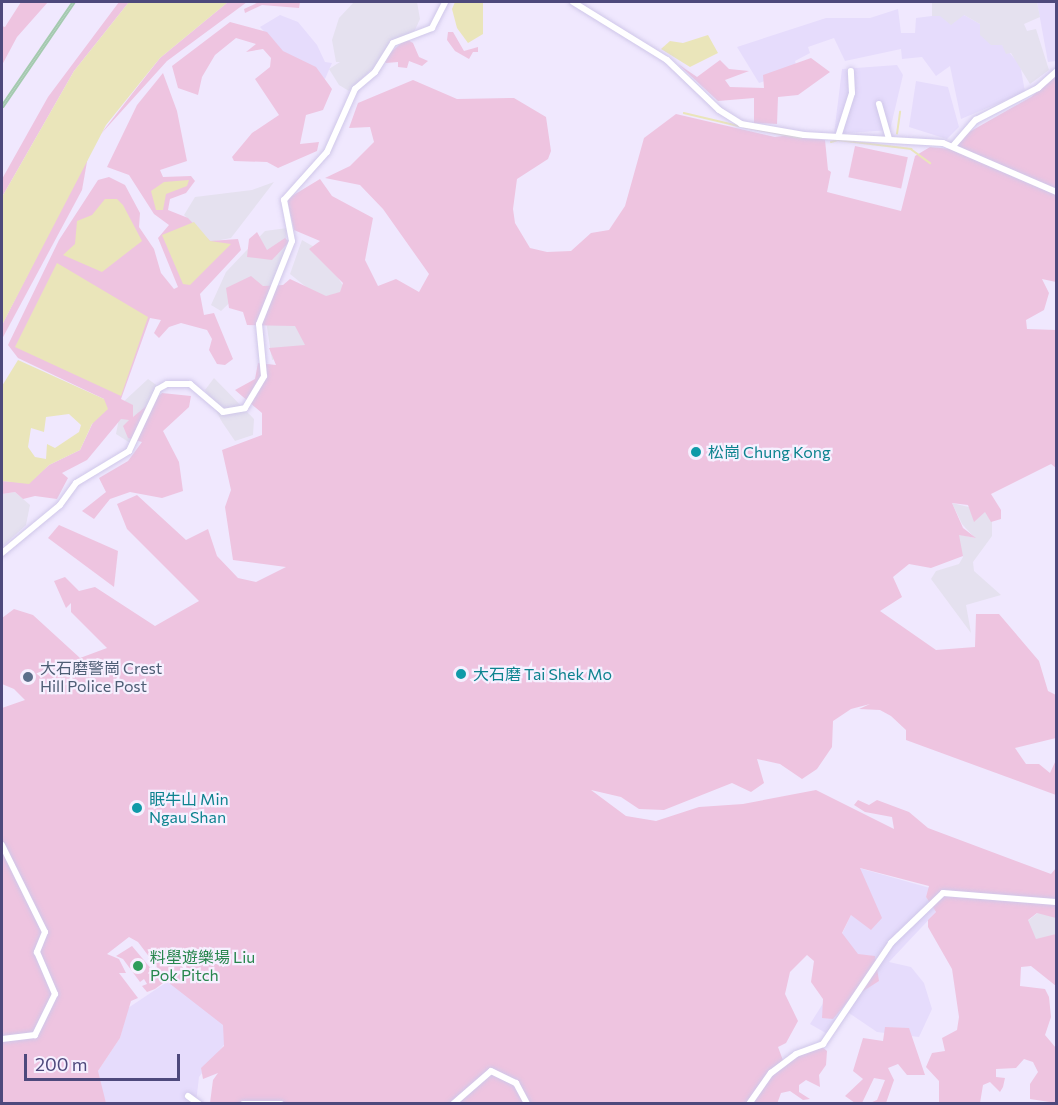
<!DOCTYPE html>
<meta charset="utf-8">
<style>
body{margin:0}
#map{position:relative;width:1058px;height:1105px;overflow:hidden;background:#f0e8fe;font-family:Commissioner,"Noto Sans SC",sans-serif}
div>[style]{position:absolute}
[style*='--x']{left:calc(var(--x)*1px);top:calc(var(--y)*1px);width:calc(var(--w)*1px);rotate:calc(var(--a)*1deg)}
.residential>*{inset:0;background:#e6dcfc}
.industrial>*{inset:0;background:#e5e1ef}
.green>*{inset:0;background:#eec4e0;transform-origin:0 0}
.water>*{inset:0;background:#eae5ba}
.stream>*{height:1.5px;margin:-0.75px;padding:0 0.75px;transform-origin:0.75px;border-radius:0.75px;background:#eae5ba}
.roads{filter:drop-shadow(0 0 2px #cfc7e9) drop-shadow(0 0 2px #cfc7e9)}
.street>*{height:6px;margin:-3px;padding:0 3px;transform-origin:3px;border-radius:3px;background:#fff}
.rail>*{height:4px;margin-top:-2px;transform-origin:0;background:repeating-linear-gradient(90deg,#f6f0ff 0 4.5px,#a4caaf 0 9px);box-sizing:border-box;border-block:2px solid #a4caaf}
.dots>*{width:16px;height:16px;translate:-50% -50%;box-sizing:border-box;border:3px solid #f6f0ff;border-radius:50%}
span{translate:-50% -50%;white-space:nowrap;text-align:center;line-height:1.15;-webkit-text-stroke:4.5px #f6f0ff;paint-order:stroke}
.culture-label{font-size:16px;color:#0d838f}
.left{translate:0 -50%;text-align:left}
.service-label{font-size:16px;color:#4e5e75}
.leisure-label{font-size:16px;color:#27864d}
.frame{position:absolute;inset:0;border:3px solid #4e497c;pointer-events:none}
.scale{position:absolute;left:24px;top:1054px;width:156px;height:27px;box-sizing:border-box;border:3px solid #4e497c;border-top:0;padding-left:8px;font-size:18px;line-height:21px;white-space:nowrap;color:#4e497c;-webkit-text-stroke:4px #f6f0ff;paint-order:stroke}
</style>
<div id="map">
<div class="residential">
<div style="clip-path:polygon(1037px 2px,1056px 2px,1056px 61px,1048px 62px)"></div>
<div style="clip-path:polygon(898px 9px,901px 33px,915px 33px,916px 18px,932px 16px,964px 15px,980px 24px,995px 45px,1002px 45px,1020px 64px,1025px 92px,961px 119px,950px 66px,936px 76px,922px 57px,902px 59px,901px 49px,845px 61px,834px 38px,808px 47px,810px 53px,795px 61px,797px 69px,759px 83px,737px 47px,826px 18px,870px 18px)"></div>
<div style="clip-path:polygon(280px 15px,298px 22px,317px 45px,325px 62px,332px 63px,325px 79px,292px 62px,260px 27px)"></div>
<div style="clip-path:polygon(897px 65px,903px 75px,890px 130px,834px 134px,842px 69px)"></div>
<div style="clip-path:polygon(916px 81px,948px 87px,959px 127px,947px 139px,909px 127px)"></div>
<div style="clip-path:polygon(859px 868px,930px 888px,926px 897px,936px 912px,889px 962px,911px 967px,924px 983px,932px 1009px,919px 1037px,877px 1032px,849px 1013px,831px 1036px,810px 1024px,848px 964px,841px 936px,851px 915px)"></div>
<div style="clip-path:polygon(173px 978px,237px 1028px,199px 1077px,196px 1103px,106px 1103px,96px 1074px,120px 1038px,128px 1008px)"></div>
</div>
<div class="industrial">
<div style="clip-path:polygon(354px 2px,417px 2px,420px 19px,414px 32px,390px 42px,375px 71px,372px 69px,349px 91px,339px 85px,329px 69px,340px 62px,336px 62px,332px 40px,339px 18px)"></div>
<div style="clip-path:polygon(932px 2px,1037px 2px,1040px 17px,1024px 24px,1027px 31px,1036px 29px,1049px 70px,1030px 84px,1011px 53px,1006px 54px,1002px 45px,991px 45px,980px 35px,980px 24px,964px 15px,951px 25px,940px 16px,932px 16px)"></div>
<div style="clip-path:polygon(274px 182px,231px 238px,210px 242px,184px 215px,195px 197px,252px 190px)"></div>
<div style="clip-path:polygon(287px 228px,285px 251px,265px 300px,248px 285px,221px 311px,211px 305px,226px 272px,265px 231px)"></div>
<div style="clip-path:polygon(302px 240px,321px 251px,349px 295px,331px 307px,290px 274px)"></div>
<div style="clip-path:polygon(286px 287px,333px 339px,272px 360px,266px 321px)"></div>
<div style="clip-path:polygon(214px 378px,254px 419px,253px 435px,235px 441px,222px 422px,205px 390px)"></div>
<div style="clip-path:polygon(148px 379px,162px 389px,135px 446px,116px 434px,122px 403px)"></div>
<div style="clip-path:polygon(15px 492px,30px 505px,26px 525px,2px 547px,2px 494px)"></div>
<div style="clip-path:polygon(952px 503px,985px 511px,992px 519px,992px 536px,973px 562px,974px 571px,1001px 595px,966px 605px,971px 633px,931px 579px,936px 571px,959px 564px,963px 557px,957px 534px,975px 538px,962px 524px)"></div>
<div style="clip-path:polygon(1039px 912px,1056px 916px,1056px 934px,1038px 941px,1021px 926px)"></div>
</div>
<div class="green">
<div style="clip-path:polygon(21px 2px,48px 2px,17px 37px,2px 65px,2px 26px,5px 27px)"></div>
<div style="clip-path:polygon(119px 2px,129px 2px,74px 71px,2px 197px,2px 179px,48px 97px)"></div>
<div style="clip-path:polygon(228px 2px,247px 2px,167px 61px,100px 135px,160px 58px)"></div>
<div style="clip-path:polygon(259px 2px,300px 2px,299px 8px,262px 5px,245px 13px,244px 9px)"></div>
<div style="clip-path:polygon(230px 22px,267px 32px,283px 51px,316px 67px,332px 89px,323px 110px,306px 115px,300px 144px,319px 142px,317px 151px,278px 168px,267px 162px,234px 161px,232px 157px,252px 133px,279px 115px,255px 79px,270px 67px,271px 58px,263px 49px,246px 52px,256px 44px,236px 38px,215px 55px,202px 77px,198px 95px,178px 88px,172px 66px)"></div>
<div style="clip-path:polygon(448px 32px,453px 32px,464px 51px,478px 47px,478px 52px,473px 52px,469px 59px,455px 51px,447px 40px)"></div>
<div style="clip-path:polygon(406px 39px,413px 43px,419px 57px,428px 61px,422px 66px,409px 61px,407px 68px,398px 67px,398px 62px,386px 63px,383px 59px)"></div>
<div style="clip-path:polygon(811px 58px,830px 72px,798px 95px,778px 97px,777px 124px,754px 123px,754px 98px,718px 101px,678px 64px,697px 77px,720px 60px,729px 69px,749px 71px,725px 80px,730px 87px,764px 88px,763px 75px)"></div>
<div style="clip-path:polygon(163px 73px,177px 111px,187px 161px,160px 170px,163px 177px,191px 176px,195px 181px,186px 193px,170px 199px,168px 210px,188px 218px,210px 241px,238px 239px,241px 250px,200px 294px,204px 315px,214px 313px,233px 359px,225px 365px,217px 364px,209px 350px,212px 339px,207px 330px,181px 323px,169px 327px,159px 338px,154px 333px,161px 320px,150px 318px,121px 399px,133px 405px,133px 417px,162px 393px,191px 396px,189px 407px,163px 431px,179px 462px,183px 491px,162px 498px,130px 492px,110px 499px,94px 519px,82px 511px,106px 492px,99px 478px,128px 461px,142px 442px,128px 438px,123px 426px,129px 420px,121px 419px,87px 460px,62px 473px,68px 478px,57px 499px,35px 496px,23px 499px,15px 492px,2px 494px,2px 481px,29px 483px,49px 465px,80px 450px,104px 399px,18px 358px,8px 345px,59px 240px,98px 180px,109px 177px,125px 185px,140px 213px,139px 227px,154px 249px,161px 273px,174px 289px,178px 287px,158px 238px,169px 225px,154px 214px,129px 175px,107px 167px,137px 105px)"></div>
<div style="clip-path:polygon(1056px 76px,1056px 191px,957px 146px,964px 135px,1031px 97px)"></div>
<div style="clip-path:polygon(413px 80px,457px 99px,514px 98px,546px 117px,551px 151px,548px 159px,517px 179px,513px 209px,515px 223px,530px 248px,547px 252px,571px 251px,591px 233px,609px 230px,625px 206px,644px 138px,676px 114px,775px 137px,790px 135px,825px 140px,828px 170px,831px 172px,827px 192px,901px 211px,915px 156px,930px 147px,951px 149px,1056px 195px,1056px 282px,1042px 279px,1049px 293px,1044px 310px,1026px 320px,1027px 329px,1056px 330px,1056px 468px,1051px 464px,991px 494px,1001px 510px,1001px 519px,991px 522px,985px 512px,974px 522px,968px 505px,952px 503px,963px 528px,976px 538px,959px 535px,963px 556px,931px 568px,909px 564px,893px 577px,902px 597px,880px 611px,936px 650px,975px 647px,976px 614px,999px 614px,1039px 661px,1048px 691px,1056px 695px,1056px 738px,1015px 748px,1026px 764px,1039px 764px,1050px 773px,1056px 760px,1056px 795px,906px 740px,906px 730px,891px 716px,880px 710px,859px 709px,870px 704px,851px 709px,833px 721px,832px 747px,817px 769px,802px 779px,780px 764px,757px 759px,764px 783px,751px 792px,732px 783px,664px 810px,639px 809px,621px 797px,591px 790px,626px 816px,656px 821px,699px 807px,743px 804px,816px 790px,894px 829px,892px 817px,865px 812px,854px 805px,858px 800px,869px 805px,877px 800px,909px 812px,928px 828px,1051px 874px,1056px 868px,1056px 918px,1037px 913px,1028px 920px,1036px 939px,1056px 934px,1056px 986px,1031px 966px,1021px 967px,1020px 986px,1045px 989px,1049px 997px,1051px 1017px,1045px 1035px,1056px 1048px,1056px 1103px,1030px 1099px,1030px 1084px,1038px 1072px,1033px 1062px,1024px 1059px,1016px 1068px,996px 1069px,996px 1077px,1005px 1078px,1003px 1087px,1000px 1092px,990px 1082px,983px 1085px,980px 1103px,939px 1103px,939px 1081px,926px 1067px,932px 1053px,945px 1051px,942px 1038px,957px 1030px,959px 1017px,952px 969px,928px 927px,928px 920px,936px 912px,926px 897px,929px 886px,860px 868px,882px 918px,871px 930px,851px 915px,842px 933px,858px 954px,875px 956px,879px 981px,849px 1000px,833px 1019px,822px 1018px,823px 999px,811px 982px,814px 961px,807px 955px,790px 972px,785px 994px,798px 1021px,786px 1043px,778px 1047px,784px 1063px,820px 1045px,827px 1051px,826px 1065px,819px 1075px,820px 1087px,806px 1080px,799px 1085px,799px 1092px,810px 1099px,803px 1100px,790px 1091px,781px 1093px,777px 1104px,756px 1103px,752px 1099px,747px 1104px,210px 1103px,213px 1080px,218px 1073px,203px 1079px,201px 1068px,224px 1046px,223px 1025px,169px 983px,138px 942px,129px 937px,107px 954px,119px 959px,126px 973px,119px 973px,138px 998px,131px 1001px,120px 1038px,98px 1071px,106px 1103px,2px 1103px,2px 708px,25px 700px,14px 689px,2px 684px,2px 618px,14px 609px,33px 615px,80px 658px,107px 648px,71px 612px,71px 603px,66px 608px,54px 581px,65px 577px,79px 591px,95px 587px,155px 626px,199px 601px,127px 529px,117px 504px,137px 495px,186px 540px,208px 529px,217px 556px,238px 578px,256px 582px,286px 567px,233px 560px,225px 507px,231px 490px,222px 450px,262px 435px,262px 413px,235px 390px,255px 379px,258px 363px,276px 365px,269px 348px,305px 345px,295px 326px,247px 325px,243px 312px,229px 308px,226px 288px,251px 276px,263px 286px,283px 285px,290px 279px,326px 296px,340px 292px,343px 283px,309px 249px,320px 241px,294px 230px,287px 199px,320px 179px,332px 196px,373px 218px,365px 260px,378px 286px,396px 279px,419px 292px,429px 274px,383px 209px,360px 185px,325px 178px,350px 166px,374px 142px,370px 127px,349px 128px,358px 103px)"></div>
<div style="left:855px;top:146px;width:54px;height:32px;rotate:12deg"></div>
<div style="clip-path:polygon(88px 156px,82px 190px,2px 339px,2px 325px)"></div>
<div style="clip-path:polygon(257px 232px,267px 250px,285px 238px,289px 242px,272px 260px,247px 257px,249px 239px)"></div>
<div style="clip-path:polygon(59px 525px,118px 551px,114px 587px,48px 538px)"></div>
<div style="clip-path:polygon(132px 946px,163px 983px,155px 989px,147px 992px,142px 986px,147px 984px,144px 979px,140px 982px,123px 959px,116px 956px)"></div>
<div style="clip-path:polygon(885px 1027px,909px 1028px,925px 1075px,907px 1075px,898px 1064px,888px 1068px,894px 1080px,886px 1103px,870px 1103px,877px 1100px,885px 1080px,874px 1078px,862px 1103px,855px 1103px,845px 1096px,863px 1079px,853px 1071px,863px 1038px,883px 1041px)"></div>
</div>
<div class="water">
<div style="clip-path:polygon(129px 2px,228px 2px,160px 58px,106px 125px,2px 325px,2px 197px,74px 71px)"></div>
<div style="clip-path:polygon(455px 2px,483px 2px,483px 34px,468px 43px,457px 28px,452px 9px)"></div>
<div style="clip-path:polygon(708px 35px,718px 53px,690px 67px,661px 49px,670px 41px,683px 43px)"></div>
<div style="clip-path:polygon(189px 180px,187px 186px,166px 194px,163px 210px,156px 210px,151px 191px,164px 182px)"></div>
<div style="clip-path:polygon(105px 199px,117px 199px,123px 205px,142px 241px,102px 272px,63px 255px,75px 244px,77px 221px,92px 215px)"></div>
<div style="clip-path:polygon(194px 222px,210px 241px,231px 244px,190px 285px,183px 284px,162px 235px)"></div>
<div style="clip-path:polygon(57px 263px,148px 317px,121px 396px,15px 347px)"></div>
<div style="clip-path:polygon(evenodd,18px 360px,104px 399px,108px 409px,92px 424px,80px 450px,49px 465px,29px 484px,2px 481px,2px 386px,18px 360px,69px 414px,81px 425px,79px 432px,55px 448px,47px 444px,46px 459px,35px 457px,28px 447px,31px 428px,44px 432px,46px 417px,69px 414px)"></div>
</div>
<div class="stream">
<div style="--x:684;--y:113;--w:57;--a:13.3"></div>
<div style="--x:744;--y:127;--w:58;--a:10.9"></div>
<div style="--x:897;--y:134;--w:22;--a:-82"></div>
<div style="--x:831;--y:142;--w:7;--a:-16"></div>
<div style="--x:838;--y:140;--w:74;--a:7"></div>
<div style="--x:911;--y:149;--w:24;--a:36"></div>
</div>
<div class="roads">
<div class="street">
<div style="--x:573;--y:2;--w:110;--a:31.7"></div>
<div style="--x:667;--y:60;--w:72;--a:43.9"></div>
<div style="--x:719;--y:110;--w:26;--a:32"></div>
<div style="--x:741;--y:124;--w:64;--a:9.9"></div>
<div style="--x:804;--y:135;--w:139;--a:3.3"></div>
<div style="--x:943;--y:143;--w:123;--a:23.4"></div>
<div style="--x:879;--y:104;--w:35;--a:74"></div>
<div style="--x:838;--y:137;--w:46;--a:-72.3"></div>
<div style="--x:852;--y:93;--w:22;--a:-93"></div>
<div style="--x:953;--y:146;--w:35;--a:-49"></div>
<div style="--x:976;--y:120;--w:70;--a:-27.3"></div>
<div style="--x:1038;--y:88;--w:24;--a:-42"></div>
<div style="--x:2;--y:553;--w:75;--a:-39.6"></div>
<div style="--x:60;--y:505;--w:27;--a:-54"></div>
<div style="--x:76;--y:483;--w:62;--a:-31.1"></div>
<div style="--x:129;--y:451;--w:68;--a:-64.9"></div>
<div style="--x:158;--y:389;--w:10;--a:-29"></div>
<div style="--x:167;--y:384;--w:23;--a:0"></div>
<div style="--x:190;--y:384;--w:43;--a:40.3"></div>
<div style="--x:223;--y:412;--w:22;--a:-10"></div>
<div style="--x:245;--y:408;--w:37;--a:-59"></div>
<div style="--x:264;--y:376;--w:52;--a:-95.5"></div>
<div style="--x:259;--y:324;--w:89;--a:-68.3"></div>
<div style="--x:292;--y:241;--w:42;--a:-101"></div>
<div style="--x:284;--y:200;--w:64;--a:-48.1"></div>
<div style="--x:327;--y:152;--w:69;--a:-66"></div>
<div style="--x:355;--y:89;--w:26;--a:-40"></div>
<div style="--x:375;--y:72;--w:34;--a:-58"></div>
<div style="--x:393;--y:43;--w:42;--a:-21"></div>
<div style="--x:432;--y:28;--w:29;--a:-63"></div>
<div style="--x:2;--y:845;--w:97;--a:63.7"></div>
<div style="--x:45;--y:932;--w:22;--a:112"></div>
<div style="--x:37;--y:952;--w:46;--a:66.8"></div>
<div style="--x:55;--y:994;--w:46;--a:116"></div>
<div style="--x:35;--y:1035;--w:33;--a:173"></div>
<div style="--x:188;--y:1096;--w:14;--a:36"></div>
<div style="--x:243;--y:1104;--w:38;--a:0"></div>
<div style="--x:453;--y:1104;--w:50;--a:-41"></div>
<div style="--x:491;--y:1071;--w:28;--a:26"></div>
<div style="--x:516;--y:1083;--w:24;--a:62"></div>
<div style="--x:749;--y:1104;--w:38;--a:-55"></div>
<div style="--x:771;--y:1073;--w:31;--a:-37"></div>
<div style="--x:796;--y:1054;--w:29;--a:-20"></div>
<div style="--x:823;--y:1044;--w:122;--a:-56"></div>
<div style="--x:891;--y:943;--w:72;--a:-43.9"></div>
<div style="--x:943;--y:893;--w:113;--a:4.6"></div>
</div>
</div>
<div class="rail">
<div style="--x:2;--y:107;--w:127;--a:-55.6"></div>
</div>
<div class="dots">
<div style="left:696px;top:452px;background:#0f9aa8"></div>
<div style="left:461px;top:674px;background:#0f9aa8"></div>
<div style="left:28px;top:677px;background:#5c6f8a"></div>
<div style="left:137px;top:808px;background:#0f9aa8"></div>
<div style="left:138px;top:966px;background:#2e9e5b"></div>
</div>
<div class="culture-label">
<span class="left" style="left:708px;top:452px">松崗 Chung Kong</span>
<span class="left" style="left:473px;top:674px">大石磨 Tai Shek Mo</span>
<span class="left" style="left:149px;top:808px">眠牛山 Min<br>Ngau Shan</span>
</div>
<div class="service-label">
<span class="left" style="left:40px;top:677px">大石磨警崗 Crest<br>Hill Police Post</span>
</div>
<div class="leisure-label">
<span class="left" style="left:150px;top:966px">料壆遊樂場 Liu<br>Pok Pitch</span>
</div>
<div class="frame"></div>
<div class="scale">200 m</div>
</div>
